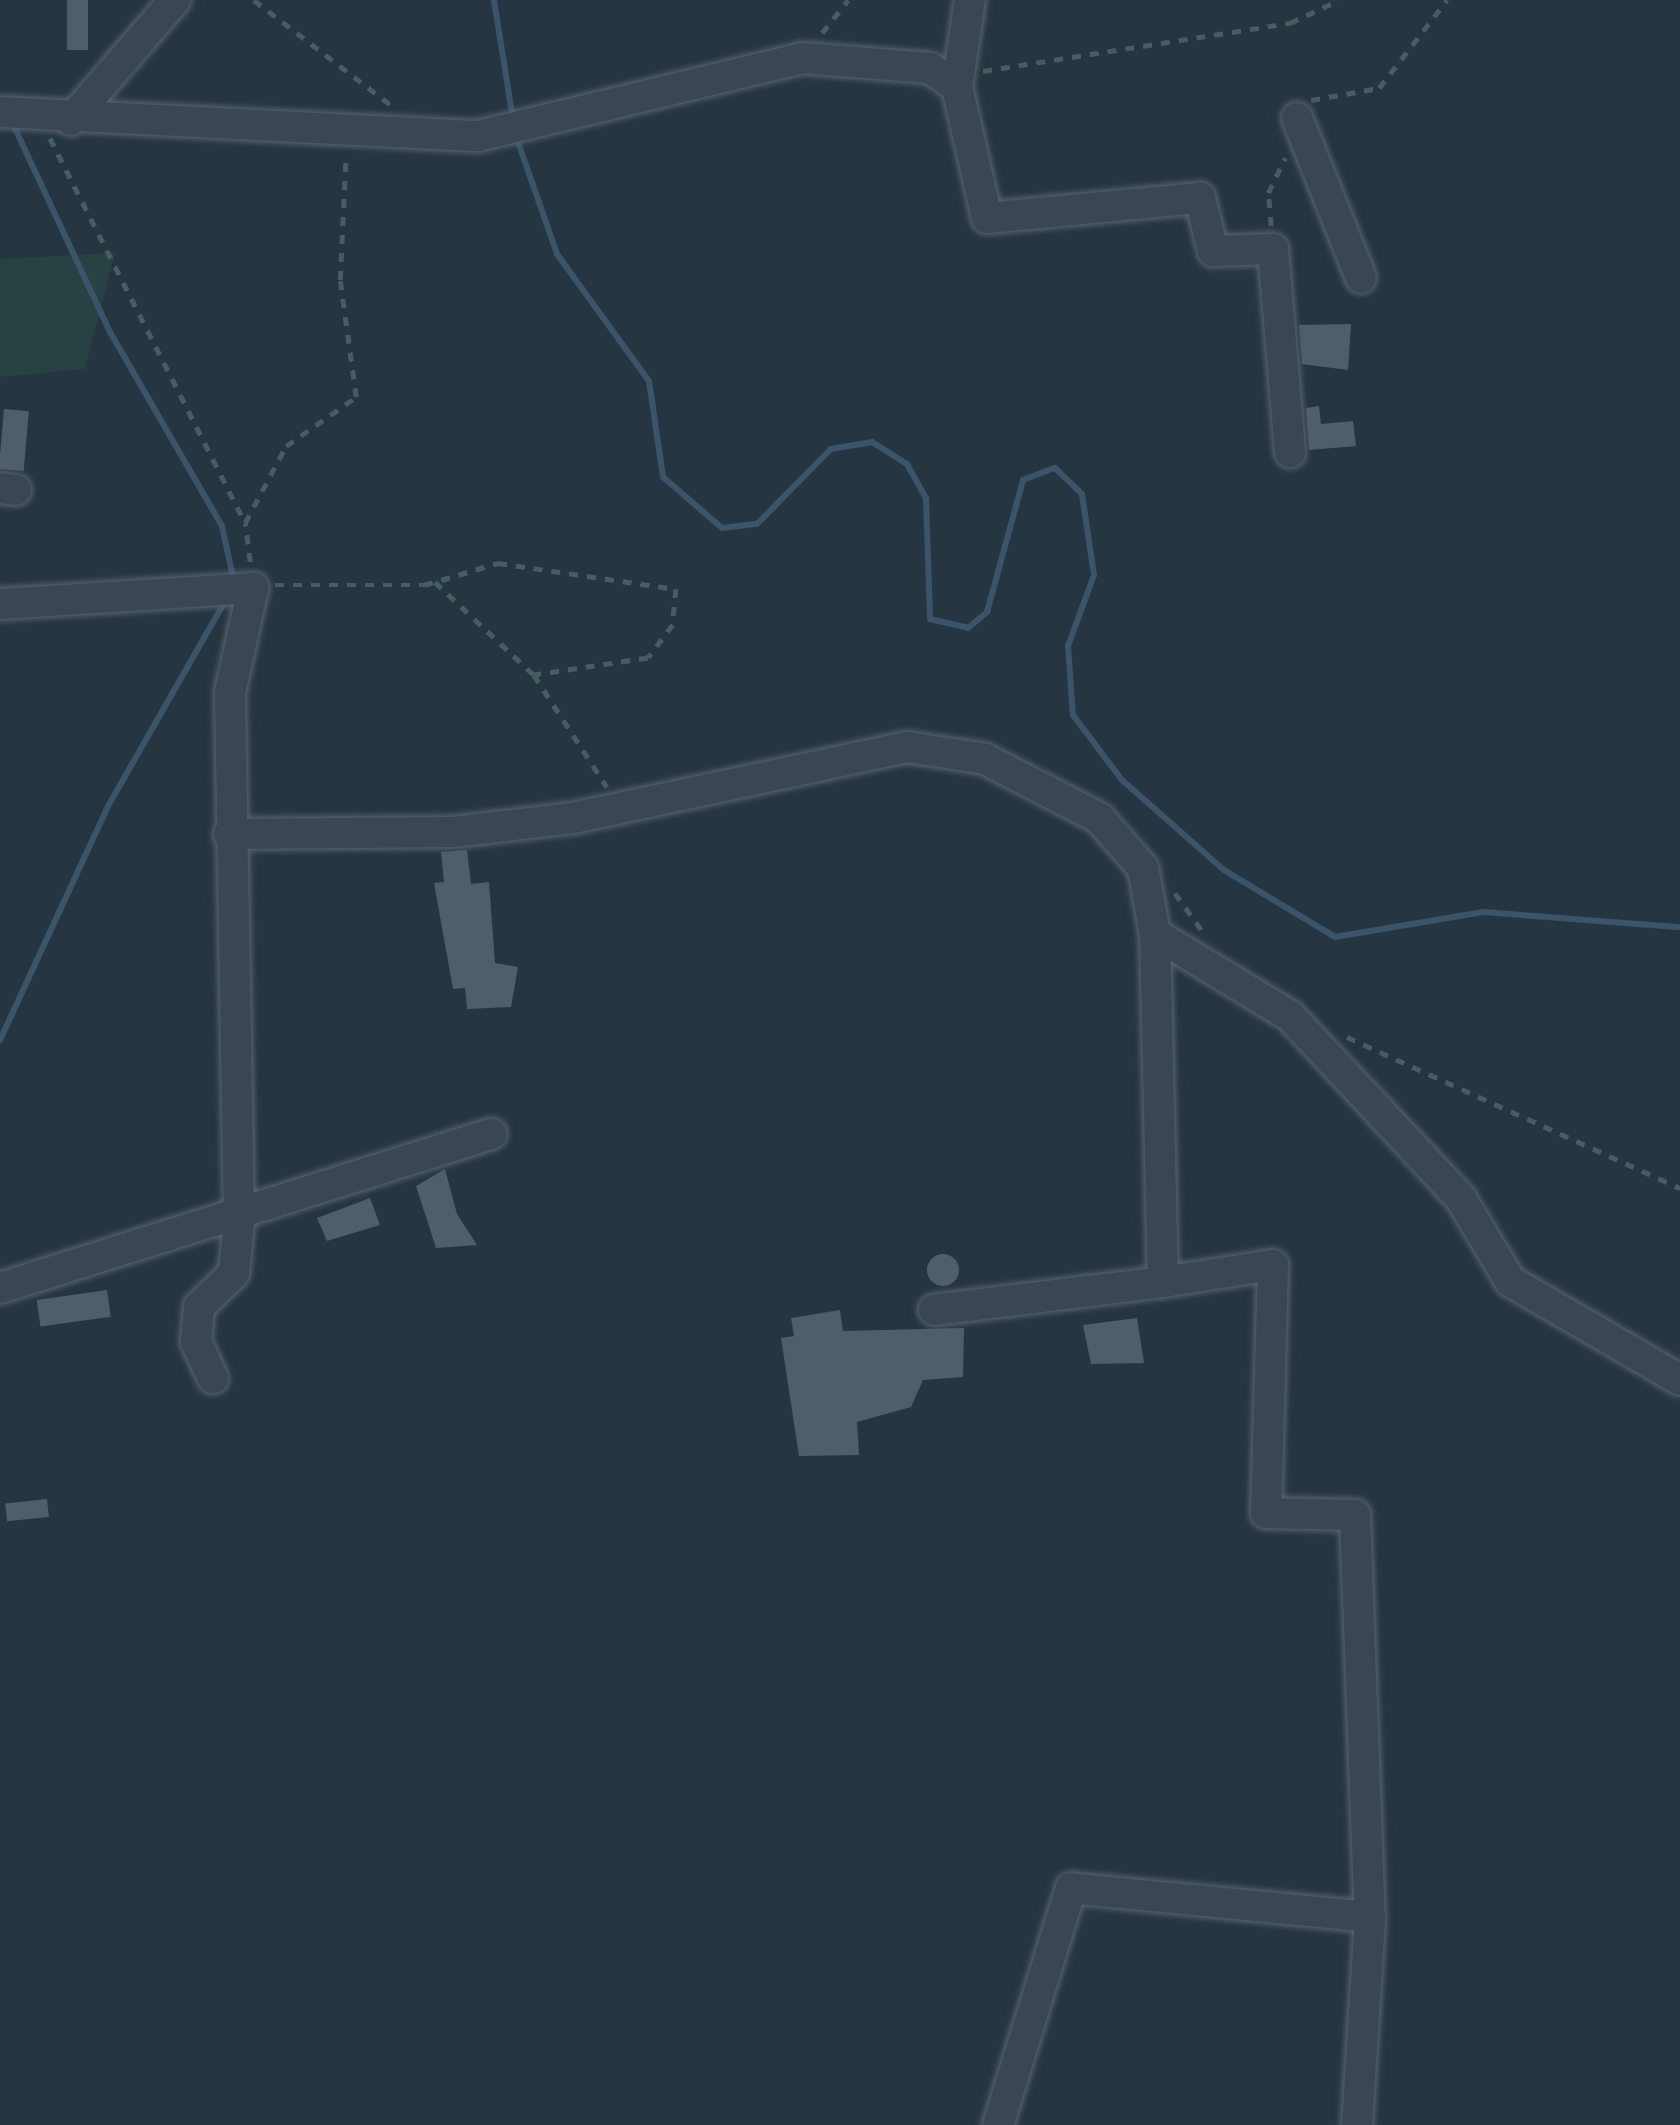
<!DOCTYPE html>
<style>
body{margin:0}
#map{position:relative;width:1680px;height:2125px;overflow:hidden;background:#263542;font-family:"Work Sans",sans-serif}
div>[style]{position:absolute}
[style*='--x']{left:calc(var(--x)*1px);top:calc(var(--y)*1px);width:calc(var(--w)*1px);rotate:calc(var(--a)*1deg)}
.green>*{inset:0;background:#284243}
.stream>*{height:6px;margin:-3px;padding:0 3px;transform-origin:3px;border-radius:3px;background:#3b546a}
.building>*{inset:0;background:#4f5e6d;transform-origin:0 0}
.round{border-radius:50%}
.path>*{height:4.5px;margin-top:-2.25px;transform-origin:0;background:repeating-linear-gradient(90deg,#465e5f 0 9px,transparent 0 18px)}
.roads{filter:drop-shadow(0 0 3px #58646f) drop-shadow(0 0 3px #58646f)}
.minor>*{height:30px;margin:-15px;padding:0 15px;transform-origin:15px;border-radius:15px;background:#3a4651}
span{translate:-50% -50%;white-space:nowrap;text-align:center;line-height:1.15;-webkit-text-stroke:9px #1f2b37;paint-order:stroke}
</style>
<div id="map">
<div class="green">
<div style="clip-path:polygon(115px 253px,85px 369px,0 377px,0 259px)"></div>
</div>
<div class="stream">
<div style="--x:494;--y:0;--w:121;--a:81"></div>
<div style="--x:12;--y:122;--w:232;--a:65"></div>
<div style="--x:110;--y:332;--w:224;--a:60"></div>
<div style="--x:222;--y:526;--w:52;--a:77.8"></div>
<div style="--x:517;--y:139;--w:122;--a:70.8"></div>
<div style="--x:557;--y:254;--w:157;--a:54.1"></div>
<div style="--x:649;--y:381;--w:97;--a:81.7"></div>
<div style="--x:663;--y:477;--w:78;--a:40.8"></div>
<div style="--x:722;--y:528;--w:35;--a:-7"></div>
<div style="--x:757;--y:524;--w:105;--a:-45.4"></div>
<div style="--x:831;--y:449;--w:42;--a:-9.7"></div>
<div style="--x:872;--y:442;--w:41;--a:32.2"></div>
<div style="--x:907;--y:464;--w:39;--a:61"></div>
<div style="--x:926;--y:498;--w:121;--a:88.1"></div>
<div style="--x:930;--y:619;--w:39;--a:13"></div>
<div style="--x:968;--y:628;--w:25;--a:-40"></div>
<div style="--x:987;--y:612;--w:137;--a:-74.7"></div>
<div style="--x:1023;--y:480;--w:34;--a:-21"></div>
<div style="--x:1055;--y:468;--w:37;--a:44"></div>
<div style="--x:1082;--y:494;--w:82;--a:81.6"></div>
<div style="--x:1094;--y:575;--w:76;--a:110.1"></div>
<div style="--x:1068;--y:646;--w:69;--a:85.9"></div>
<div style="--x:1073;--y:715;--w:81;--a:53"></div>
<div style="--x:1122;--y:780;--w:136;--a:41.4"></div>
<div style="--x:1224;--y:870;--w:130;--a:31.1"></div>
<div style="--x:1335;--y:937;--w:150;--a:-9.6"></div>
<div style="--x:1483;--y:912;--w:198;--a:4.4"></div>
<div style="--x:0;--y:1040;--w:255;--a:-65.2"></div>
<div style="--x:107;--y:808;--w:238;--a:-60.3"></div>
</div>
<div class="building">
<div style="left:67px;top:0;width:21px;height:50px"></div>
<div style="clip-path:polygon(1351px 324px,1348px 370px,1302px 364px,1299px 325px)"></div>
<div style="clip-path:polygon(1319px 406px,1321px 424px,1353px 421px,1356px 446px,1309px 450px,1306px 408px)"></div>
<div style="left:4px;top:409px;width:25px;height:60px;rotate:5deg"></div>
<div style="clip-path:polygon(467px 850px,471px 884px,489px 882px,495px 963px,518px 967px,511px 1007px,467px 1009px,465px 988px,453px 989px,434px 883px,444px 882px,441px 852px)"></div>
<div style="clip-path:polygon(445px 1169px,457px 1214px,477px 1245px,436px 1248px,416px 1186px)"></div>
<div style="clip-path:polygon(370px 1198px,380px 1225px,327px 1241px,317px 1218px)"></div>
<div class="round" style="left:927px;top:1254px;width:32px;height:32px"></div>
<div style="left:107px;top:1290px;width:27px;height:71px;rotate:82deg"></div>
<div style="clip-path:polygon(840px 1310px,843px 1331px,964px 1328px,963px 1377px,923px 1380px,911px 1407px,857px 1422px,859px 1455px,799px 1456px,781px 1338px,794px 1336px,791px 1318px)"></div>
<div style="clip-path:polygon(1137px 1318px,1144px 1363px,1091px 1364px,1083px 1325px)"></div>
<div style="left:47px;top:1499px;width:18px;height:42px;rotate:84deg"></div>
</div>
<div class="path">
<div style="--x:254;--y:0;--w:174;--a:37.5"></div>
<div style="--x:822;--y:33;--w:42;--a:-51.8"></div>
<div style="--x:983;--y:71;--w:311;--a:-8.9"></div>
<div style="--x:1290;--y:23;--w:54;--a:-25.1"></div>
<div style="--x:1311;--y:100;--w:69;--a:-10"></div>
<div style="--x:1379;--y:88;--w:111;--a:-52.3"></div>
<div style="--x:50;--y:138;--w:432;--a:63.1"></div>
<div style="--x:1271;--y:226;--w:33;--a:-95"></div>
<div style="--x:1268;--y:193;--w:39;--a:-64"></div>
<div style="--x:250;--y:562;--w:39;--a:-97"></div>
<div style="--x:245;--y:523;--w:87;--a:-62"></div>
<div style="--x:286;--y:446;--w:85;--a:-35"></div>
<div style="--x:356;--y:397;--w:118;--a:-97.8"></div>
<div style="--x:340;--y:280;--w:125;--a:-87.3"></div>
<div style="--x:435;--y:582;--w:136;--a:43.2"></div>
<div style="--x:275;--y:585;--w:149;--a:0"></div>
<div style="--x:424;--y:585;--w:77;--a:-16.6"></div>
<div style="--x:498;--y:563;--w:180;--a:8.3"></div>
<div style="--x:676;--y:589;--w:36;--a:95"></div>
<div style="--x:673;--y:625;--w:41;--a:127.1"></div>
<div style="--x:648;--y:658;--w:115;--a:171.5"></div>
<div style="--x:534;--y:675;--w:134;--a:56.9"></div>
<div style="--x:1175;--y:893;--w:48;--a:54.3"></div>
<div style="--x:1347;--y:1037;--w:366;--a:24.4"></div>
</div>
<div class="roads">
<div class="minor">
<div style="--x:957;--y:87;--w:88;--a:-81.5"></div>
<div style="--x:0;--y:112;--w:479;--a:2.9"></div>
<div style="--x:478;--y:136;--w:333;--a:-13.5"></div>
<div style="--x:802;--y:58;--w:128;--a:4.5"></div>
<div style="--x:930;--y:68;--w:33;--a:35"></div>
<div style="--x:957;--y:87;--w:134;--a:77.1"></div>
<div style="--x:987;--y:218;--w:214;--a:-5.4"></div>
<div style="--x:1200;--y:198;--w:55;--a:76.2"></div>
<div style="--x:1213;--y:251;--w:60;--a:-1.9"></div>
<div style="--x:1273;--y:249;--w:204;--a:85.2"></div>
<div style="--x:1297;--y:118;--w:172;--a:68.2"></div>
<div style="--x:71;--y:120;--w:159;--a:-49.1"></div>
<div style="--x:0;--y:488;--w:16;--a:7"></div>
<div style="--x:0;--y:604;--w:254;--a:-3.6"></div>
<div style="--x:253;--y:588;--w:107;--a:102.4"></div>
<div style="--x:230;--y:693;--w:528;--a:89.02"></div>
<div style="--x:239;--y:1221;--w:52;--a:95.5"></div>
<div style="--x:234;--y:1273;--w:49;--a:135.8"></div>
<div style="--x:199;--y:1307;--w:35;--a:95"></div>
<div style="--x:196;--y:1342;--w:40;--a:65"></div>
<div style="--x:229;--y:834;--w:224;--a:-0.5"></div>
<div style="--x:453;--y:832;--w:121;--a:-6.7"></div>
<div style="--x:573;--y:818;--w:341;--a:-12"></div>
<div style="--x:907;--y:747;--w:79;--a:8.7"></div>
<div style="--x:985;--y:759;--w:128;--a:27.4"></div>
<div style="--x:1099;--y:818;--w:67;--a:48.7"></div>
<div style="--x:1143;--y:868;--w:67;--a:79.7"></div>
<div style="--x:1155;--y:934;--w:348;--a:88.7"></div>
<div style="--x:1163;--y:1282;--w:111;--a:-8.8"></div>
<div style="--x:1273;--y:1265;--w:248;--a:91.6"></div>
<div style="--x:1266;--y:1513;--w:89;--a:1.3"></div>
<div style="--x:1355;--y:1515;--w:402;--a:87.9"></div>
<div style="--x:1370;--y:1917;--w:300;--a:-174.5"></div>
<div style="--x:1071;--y:1888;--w:248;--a:107.1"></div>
<div style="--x:1155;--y:934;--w:158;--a:31.3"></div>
<div style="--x:1290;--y:1016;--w:250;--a:46.9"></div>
<div style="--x:1461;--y:1199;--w:96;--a:59.1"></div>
<div style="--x:1510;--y:1281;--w:197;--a:30.2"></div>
<div style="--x:0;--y:1288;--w:515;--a:-17.41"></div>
<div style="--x:934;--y:1310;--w:231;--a:-7"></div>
<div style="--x:1357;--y:2125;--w:208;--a:-86.4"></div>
</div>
</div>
</div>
